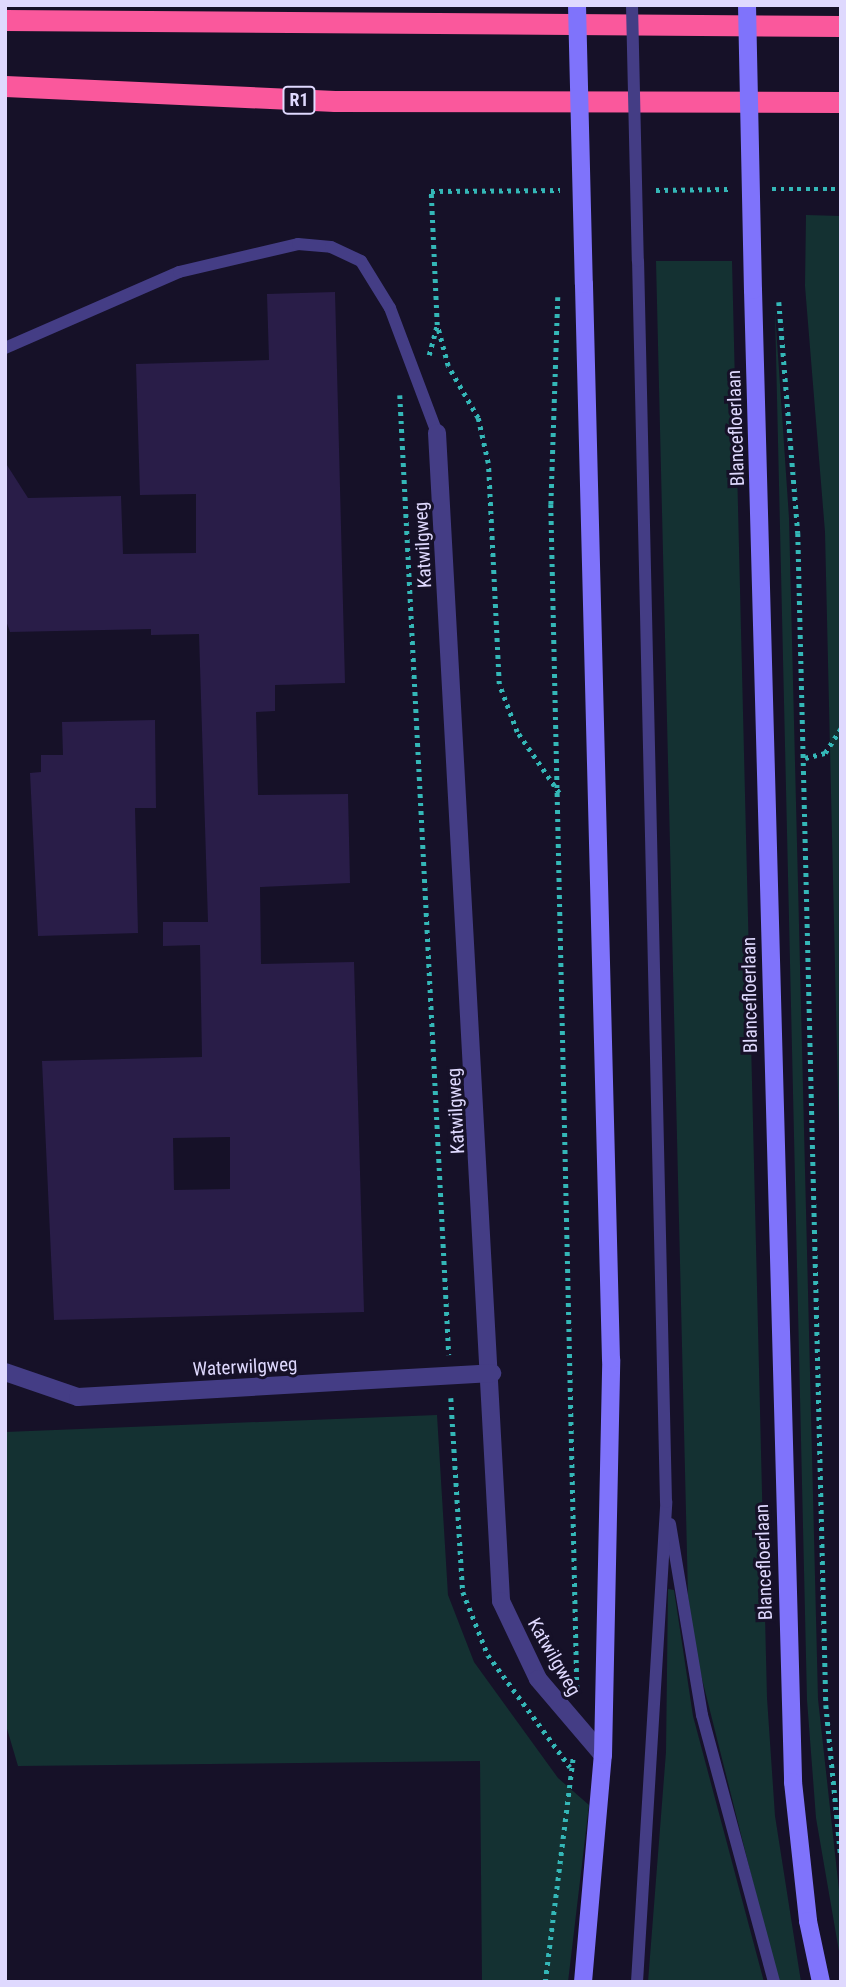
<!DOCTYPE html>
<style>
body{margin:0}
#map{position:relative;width:846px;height:1987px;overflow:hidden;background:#161128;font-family:"Roboto Condensed",sans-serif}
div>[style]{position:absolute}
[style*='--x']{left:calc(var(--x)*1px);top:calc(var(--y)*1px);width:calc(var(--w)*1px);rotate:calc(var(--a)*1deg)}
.green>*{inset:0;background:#143132}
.building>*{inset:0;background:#291d48}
.path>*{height:4.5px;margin-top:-2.25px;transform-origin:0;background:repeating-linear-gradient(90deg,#34b7b7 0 3.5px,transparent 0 8.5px)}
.service>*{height:12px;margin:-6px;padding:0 6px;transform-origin:6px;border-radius:6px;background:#443d85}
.minor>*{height:18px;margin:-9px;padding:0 9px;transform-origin:9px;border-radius:9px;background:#443d85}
.secondary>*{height:18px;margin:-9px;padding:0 9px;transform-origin:9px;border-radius:9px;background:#7f73fb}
.motorway>*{height:21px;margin:-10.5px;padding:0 10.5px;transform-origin:10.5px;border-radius:10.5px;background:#fa589c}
.service-bridge>*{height:12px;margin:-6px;padding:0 6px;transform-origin:6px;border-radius:6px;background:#443d85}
.secondary-bridge>*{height:18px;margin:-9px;padding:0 9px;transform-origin:9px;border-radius:9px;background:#7f73fb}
span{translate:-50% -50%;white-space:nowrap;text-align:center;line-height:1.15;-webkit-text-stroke:6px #161128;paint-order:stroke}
.shield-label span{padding:2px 5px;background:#161128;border:2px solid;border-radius:5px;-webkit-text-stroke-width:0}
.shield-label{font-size:18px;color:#dfd9fe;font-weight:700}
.street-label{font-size:19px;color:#dfd9fe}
.frame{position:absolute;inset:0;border:7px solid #dfd9fe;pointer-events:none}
</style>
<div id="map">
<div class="green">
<div style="clip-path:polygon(806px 215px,841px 216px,841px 1226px,825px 532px,805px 286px)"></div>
<div style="clip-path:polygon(656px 261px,732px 261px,767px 1698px,775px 1816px,801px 1982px,778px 1982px,697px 1659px,688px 1596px)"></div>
<div style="clip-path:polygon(775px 311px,789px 518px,818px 1699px,841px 1908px,841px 1963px,816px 1818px,807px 1700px)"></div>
<div style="clip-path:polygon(437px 1415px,448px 1595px,474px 1662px,558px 1778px,589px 1805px,568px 1982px,482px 1982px,480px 1761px,18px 1766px,5px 1722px,5px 1432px)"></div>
<div style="clip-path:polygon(668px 1589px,674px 1590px,693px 1716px,764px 1982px,648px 1982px,666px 1752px)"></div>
</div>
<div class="building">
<div style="clip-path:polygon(evenodd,335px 292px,345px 683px,275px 685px,275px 711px,256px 712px,258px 795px,348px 794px,350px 883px,260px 887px,261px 964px,354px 962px,364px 1312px,54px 1320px,42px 1061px,202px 1057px,200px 945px,163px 946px,163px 922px,208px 922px,199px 634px,151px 635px,151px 629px,10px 632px,5px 618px,5px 462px,28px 498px,121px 496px,123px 554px,196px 553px,196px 494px,140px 495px,136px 364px,269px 360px,267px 294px,335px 292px,230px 1137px,230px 1189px,174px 1190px,173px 1138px,230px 1137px)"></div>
<div style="clip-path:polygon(155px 720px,156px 808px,135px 808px,138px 933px,38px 936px,30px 773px,41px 772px,41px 755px,63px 755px,62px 722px)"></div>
</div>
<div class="path">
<div style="--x:772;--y:189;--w:69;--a:0"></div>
<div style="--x:656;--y:190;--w:72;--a:-0.8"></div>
<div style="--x:558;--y:297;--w:207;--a:91.9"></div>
<div style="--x:551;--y:504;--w:1184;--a:88.74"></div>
<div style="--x:779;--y:302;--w:232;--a:85.3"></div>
<div style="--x:798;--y:533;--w:1172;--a:88.63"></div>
<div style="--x:826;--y:1705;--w:153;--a:84.4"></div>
<div style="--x:429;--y:355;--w:31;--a:-75"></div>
<div style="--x:400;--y:395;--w:961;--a:87.08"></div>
<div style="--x:805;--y:758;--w:21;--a:-14"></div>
<div style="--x:825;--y:753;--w:30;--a:-57"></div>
<div style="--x:559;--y:793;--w:74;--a:-124.5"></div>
<div style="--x:517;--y:732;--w:51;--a:-110.6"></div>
<div style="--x:499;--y:684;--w:221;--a:-92.8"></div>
<div style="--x:488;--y:463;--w:46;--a:-102.5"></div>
<div style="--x:478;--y:418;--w:60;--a:-120"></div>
<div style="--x:448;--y:366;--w:42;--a:-105"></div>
<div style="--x:437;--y:325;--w:134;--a:-92.6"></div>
<div style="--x:431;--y:191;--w:129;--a:-0.4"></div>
<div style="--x:451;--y:1398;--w:194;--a:86.5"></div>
<div style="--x:463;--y:1592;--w:68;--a:68.4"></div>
<div style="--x:488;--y:1655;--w:139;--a:53.8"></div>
<div style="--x:545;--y:1982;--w:228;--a:-82.9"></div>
</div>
<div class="service">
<div style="--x:5;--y:348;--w:190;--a:-23.6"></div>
<div style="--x:179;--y:272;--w:122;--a:-13.2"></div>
<div style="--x:298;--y:244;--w:33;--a:5"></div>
<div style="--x:331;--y:247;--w:33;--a:25"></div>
<div style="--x:361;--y:261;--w:55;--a:58.3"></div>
<div style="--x:390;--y:308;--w:134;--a:69.4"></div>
<div style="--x:670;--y:1524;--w:194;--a:80.5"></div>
<div style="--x:702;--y:1715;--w:277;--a:74.9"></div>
<div style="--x:637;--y:1982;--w:481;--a:-86.5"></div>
<div style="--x:666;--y:1502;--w:1241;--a:-91.29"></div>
</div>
<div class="minor">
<div style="--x:437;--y:433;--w:1170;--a:86.86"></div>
<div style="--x:501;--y:1601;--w:86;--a:64.6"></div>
<div style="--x:538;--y:1679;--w:100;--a:49.5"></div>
<div style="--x:5;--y:1372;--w:77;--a:18.9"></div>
<div style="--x:78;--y:1397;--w:415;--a:-3.3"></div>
</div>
<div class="secondary">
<div style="--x:753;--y:290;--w:1493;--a:88.46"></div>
<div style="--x:793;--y:1782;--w:140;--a:83.8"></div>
<div style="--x:808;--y:1921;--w:62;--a:78"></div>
<div style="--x:583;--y:1982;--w:228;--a:-85"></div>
<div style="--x:603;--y:1755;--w:395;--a:-88.8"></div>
<div style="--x:611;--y:1360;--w:1076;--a:-91.44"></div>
</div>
<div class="motorway">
<div style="--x:5;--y:20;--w:836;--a:0.41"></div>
<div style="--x:5;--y:86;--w:330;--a:2.6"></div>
<div style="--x:335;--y:101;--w:506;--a:0.11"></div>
</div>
<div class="service-bridge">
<div style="--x:632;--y:5;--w:256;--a:88.7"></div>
</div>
<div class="secondary-bridge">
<div style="--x:577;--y:5;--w:279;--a:88.6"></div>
<div style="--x:747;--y:5;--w:285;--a:88.8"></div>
</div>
<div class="shield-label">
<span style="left:299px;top:100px">R1</span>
</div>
<div class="street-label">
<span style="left:736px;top:428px;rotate:-92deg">Blancefloerlaan</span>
<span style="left:423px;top:545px;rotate:-93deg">Katwilgweg</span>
<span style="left:750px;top:995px;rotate:-91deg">Blancefloerlaan</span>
<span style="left:456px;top:1111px;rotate:-93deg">Katwilgweg</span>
<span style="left:245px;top:1367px;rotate:-3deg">Waterwilgweg</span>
<span style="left:764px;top:1562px;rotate:-92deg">Blancefloerlaan</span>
<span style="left:554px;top:1657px;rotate:60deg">Katwilgweg</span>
</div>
<div class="frame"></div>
</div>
